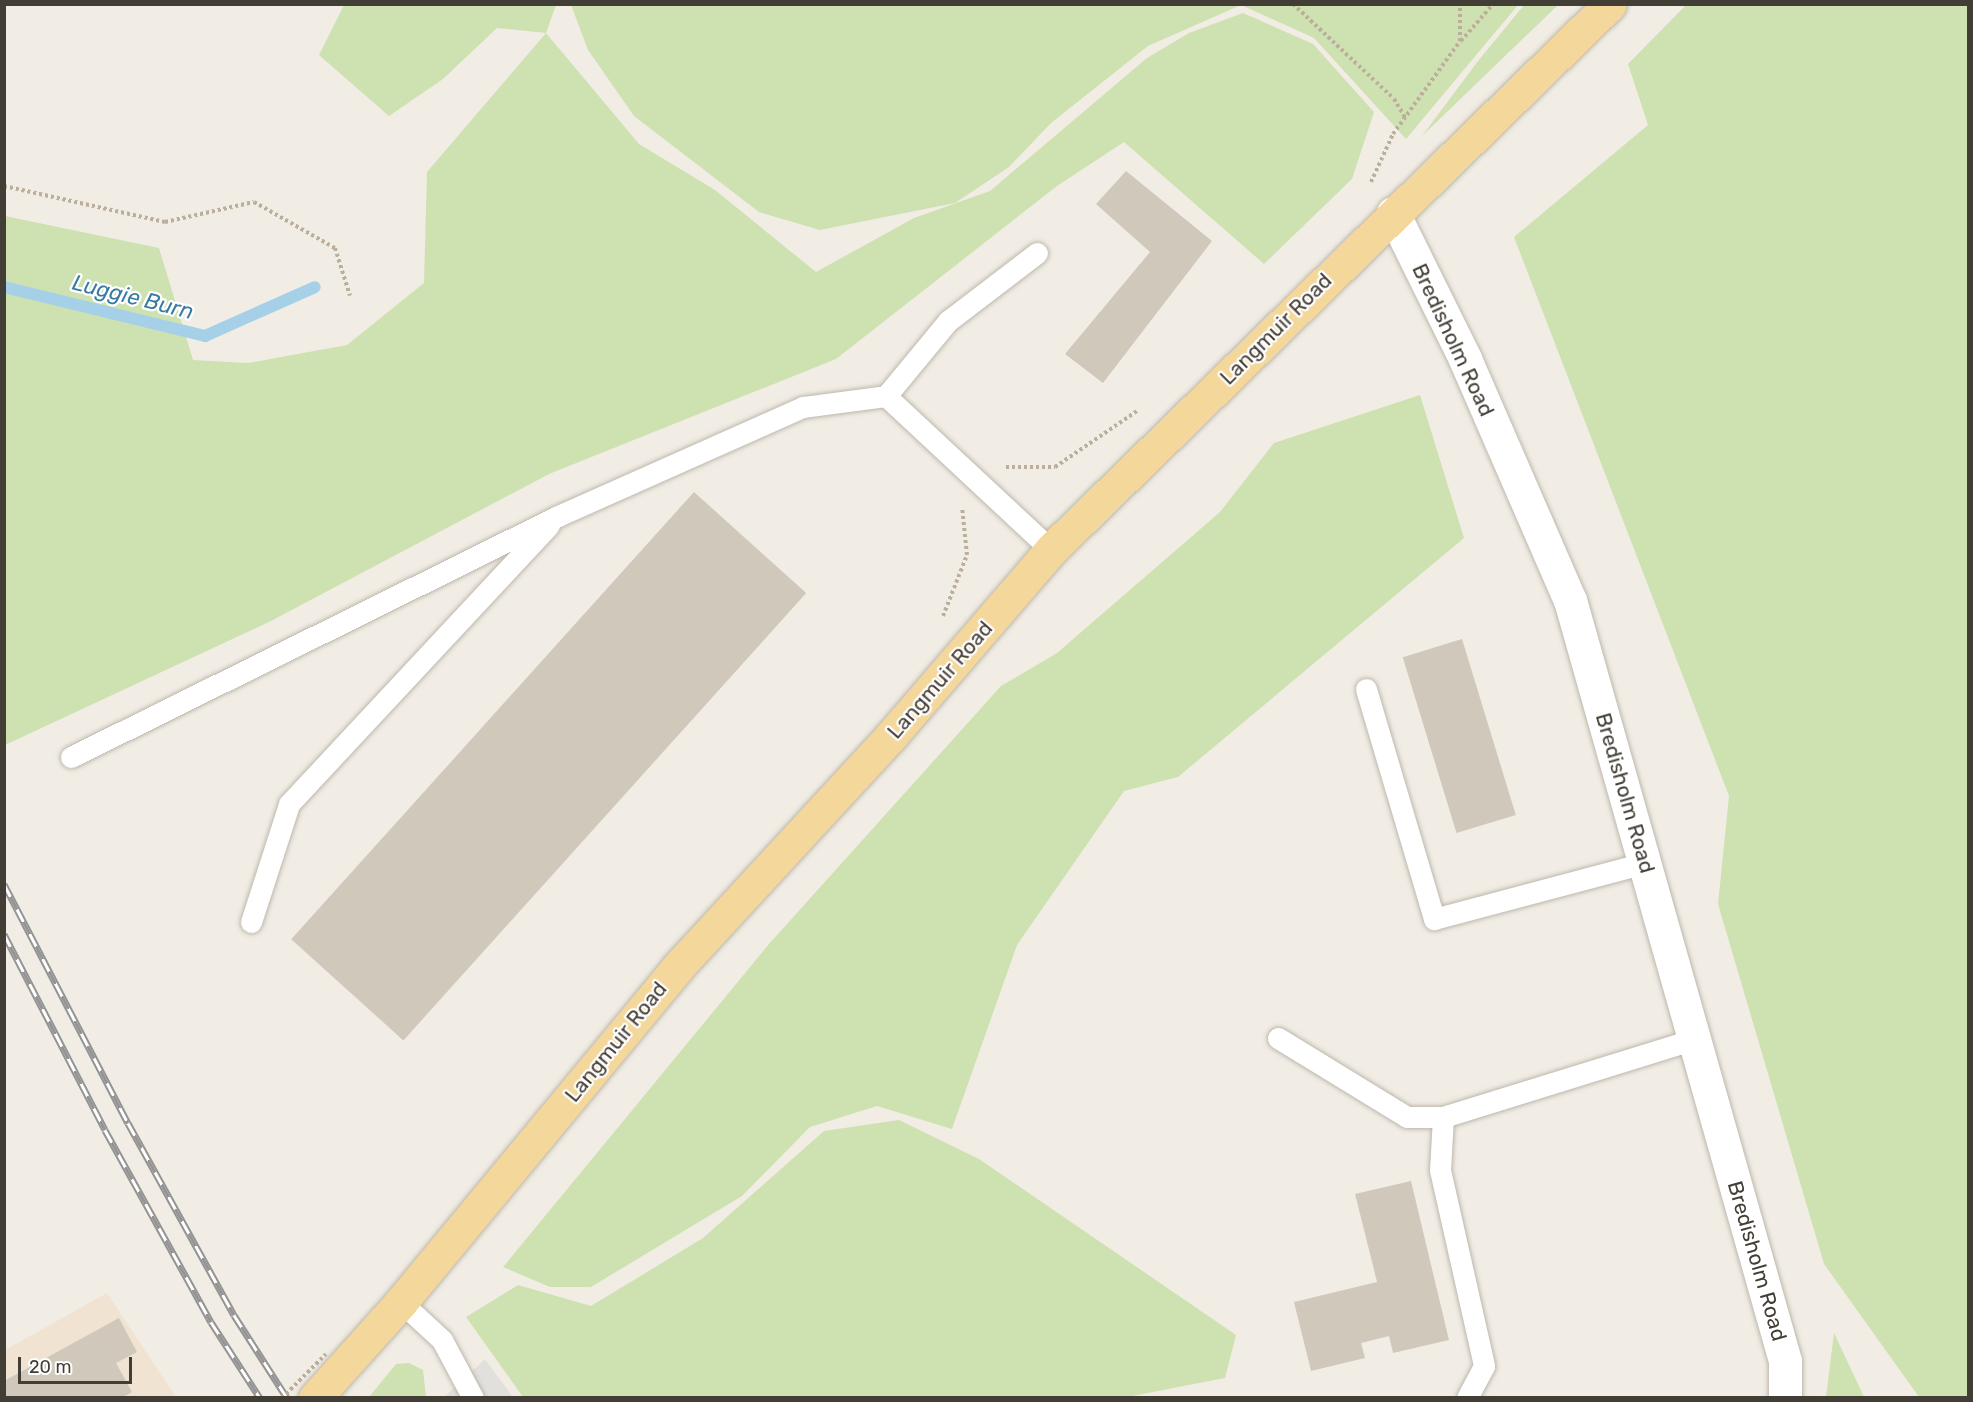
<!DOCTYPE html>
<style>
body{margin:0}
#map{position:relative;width:1973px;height:1402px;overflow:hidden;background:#f1ede5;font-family:Rubik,sans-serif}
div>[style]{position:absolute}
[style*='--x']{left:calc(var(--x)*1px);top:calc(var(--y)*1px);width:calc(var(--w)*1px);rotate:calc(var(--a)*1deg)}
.commercial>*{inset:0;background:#f1e3d2}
.green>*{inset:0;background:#cee1b1}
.parking>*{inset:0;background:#e2e0dd}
.stream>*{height:12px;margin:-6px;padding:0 6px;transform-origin:6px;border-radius:6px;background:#a6d0e8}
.building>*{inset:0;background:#d1c8bc;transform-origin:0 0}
.path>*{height:4px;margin-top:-2px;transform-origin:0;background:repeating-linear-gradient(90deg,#bbaf9b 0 3px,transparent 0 6px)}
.roads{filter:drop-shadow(0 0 2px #beb7ac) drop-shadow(0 0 2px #beb7ac)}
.service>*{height:21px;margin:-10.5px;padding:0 10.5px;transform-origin:10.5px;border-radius:10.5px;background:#fff}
.minor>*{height:33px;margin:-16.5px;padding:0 16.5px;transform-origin:16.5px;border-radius:16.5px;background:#fff}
.primary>*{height:33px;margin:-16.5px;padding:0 16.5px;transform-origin:16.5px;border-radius:16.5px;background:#f4d79b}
.rail>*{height:7px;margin-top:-3.5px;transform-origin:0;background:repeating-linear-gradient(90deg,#fff 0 14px,#949494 0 28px);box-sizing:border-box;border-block:2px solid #949494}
.path-bridge>*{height:4px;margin-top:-2px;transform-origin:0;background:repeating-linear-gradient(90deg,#bbaf9b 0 3px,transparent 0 6px)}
span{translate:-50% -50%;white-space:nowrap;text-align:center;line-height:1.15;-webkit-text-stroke:4.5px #fff;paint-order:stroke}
.street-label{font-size:21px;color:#423d35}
.water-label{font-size:22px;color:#397ba3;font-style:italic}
.frame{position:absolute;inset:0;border:6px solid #423d35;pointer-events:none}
.scale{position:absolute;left:18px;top:1357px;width:114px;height:27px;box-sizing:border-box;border:3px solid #423d35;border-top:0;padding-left:8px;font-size:18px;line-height:21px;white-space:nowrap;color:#423d35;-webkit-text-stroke:4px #fff;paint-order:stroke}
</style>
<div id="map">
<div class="commercial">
<div style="clip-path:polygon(107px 1293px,176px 1397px,5px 1398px,5px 1350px)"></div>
</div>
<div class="green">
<div style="clip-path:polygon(1525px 4px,1558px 5px,1422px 136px,1478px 61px)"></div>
<div style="clip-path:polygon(1687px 4px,1968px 5px,1968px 1397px,1919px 1397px,1824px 1264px,1718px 904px,1729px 796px,1514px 237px,1648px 125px,1628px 64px)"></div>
<div style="clip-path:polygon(344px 5px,556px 5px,546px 33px,639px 144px,715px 190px,816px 272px,914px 218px,990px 191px,1147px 58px,1189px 33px,1243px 13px,1313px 44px,1374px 112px,1352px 179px,1264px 264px,1124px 142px,1057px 186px,836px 359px,549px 474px,269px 622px,5px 745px,5px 216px,159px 248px,193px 360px,248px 363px,347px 345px,424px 283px,427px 172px,546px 33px,497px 28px,443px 79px,389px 116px,319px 55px)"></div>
<div style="clip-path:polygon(571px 5px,1518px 5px,1406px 139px,1314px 38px,1241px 5px,1148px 46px,1051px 123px,1009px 167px,955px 203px,820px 230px,759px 212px,634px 116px,588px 50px)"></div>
<div style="clip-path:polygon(1420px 395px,1464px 538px,1178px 777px,1124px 791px,1017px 945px,952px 1129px,877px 1106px,810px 1127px,742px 1196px,591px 1287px,550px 1287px,503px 1267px,769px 944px,1001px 686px,1057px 653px,1220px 512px,1274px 443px)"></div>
<div style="clip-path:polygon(899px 1120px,979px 1159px,1236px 1335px,1225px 1378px,1122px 1398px,523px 1397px,466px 1317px,518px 1285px,591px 1306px,703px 1238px,824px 1131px)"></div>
<div style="clip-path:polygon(1834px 1333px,1864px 1397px,1826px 1397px)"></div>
<div style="clip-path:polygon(409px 1363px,423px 1370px,426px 1397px,369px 1397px,396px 1364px)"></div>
</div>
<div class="parking">
<div style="clip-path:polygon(485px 1359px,513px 1397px,443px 1398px)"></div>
</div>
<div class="stream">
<div style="--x:4;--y:287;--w:207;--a:13.7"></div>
<div style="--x:205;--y:336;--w:120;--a:-24"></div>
</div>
<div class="building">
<div style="clip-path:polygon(1126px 171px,1212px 241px,1103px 383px,1065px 354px,1150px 252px,1096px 204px)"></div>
<div style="left:694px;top:492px;width:151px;height:602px;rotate:42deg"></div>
<div style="left:1462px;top:639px;width:184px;height:62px;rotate:73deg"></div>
<div style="clip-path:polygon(1411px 1181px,1449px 1340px,1393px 1353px,1389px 1336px,1361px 1343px,1365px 1358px,1311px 1371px,1294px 1302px,1377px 1282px,1355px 1194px)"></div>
<div style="clip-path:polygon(119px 1318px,137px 1352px,116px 1363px,132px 1392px,122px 1398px,4px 1398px,4px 1381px)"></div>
</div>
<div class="path">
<div style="--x:1293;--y:4;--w:139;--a:43.2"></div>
<div style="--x:1394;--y:99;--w:23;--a:59"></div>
<div style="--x:1461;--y:41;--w:49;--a:-49.1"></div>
<div style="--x:1371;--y:182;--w:53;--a:-65.4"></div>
<div style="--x:1393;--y:134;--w:115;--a:-54.2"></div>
<div style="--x:1460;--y:41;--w:37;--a:-90"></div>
<div style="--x:4;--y:186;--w:165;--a:12.6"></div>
<div style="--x:165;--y:222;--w:91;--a:-12.7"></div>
<div style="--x:254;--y:202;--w:93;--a:29.6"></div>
<div style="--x:335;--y:248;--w:50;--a:72.6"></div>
<div style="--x:1006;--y:467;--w:49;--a:0"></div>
<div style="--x:1055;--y:467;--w:99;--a:-34.3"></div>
<div style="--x:943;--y:616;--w:66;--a:-68.5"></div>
<div style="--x:967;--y:555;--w:48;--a:-95.9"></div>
</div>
<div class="roads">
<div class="service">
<div style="--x:886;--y:396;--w:97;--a:-50.4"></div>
<div style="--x:948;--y:321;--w:112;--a:-37.4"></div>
<div style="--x:1366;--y:689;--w:240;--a:73.5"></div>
<div style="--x:1434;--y:919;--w:218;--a:-14.9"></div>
<div style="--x:71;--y:757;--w:543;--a:-26.33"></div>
<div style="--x:558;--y:516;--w:268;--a:-24"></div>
<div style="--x:803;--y:407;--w:84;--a:-7.5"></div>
<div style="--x:886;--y:396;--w:226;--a:43"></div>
<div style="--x:251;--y:922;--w:124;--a:-72.1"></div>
<div style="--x:289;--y:804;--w:381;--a:-47"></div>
<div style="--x:1278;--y:1038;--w:151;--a:31.5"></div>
<div style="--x:1407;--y:1117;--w:36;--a:0"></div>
<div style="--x:1443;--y:1117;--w:53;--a:93.2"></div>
<div style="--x:1440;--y:1170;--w:201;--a:77.3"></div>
<div style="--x:1484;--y:1366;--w:36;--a:118"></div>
<div style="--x:1443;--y:1117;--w:264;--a:-17.2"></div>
<div style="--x:401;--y:1302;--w:56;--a:42.8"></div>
<div style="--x:442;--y:1340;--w:66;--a:61.9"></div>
</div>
<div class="minor">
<div style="--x:1393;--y:213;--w:163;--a:63.7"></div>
<div style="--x:1465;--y:359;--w:263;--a:66.5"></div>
<div style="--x:1570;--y:600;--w:791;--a:74.22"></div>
<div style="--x:1785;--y:1361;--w:37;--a:90"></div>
</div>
<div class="primary">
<div style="--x:315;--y:1398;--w:129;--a:-48.1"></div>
<div style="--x:401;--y:1302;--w:433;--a:-50.4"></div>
<div style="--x:677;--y:968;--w:316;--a:-47.3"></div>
<div style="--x:891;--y:736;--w:245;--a:-49.3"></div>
<div style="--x:1051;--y:550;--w:781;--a:-44.33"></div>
</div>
</div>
<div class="rail">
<div style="--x:4;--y:884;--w:269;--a:62.6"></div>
<div style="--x:128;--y:1123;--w:219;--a:61.1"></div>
<div style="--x:234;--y:1315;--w:98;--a:57.4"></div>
<div style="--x:4;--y:934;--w:220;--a:62.7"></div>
<div style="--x:105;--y:1130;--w:219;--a:61.1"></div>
<div style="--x:211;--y:1322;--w:90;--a:57.2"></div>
</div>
<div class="path-bridge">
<div style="--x:282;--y:1398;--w:62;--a:-45"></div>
</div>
<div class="street-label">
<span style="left:1276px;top:329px;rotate:-45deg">Langmuir Road</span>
<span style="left:1453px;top:340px;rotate:65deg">Bredisholm Road</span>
<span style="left:940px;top:680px;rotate:-49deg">Langmuir Road</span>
<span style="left:1625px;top:793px;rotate:74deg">Bredisholm Road</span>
<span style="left:616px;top:1042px;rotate:-51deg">Langmuir Road</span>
<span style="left:1757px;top:1261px;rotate:74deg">Bredisholm Road</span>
</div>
<div class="water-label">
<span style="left:133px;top:297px;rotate:14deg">Luggie Burn</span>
</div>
<div class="frame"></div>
<div class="scale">20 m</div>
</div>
